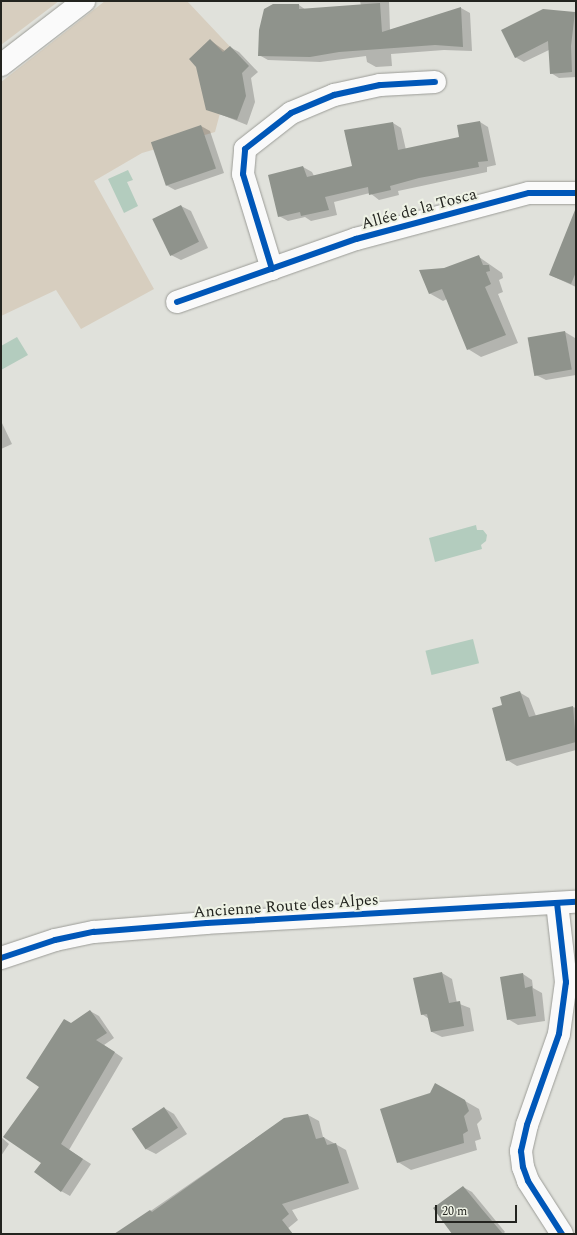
<!DOCTYPE html>
<meta charset="utf-8">
<style>
body{margin:0}
#map{position:relative;width:577px;height:1235px;overflow:hidden;background:#e0e1db;font-family:Spectral,serif}
div>[style]{position:absolute}
[style*='--x']{left:calc(var(--x)*1px);top:calc(var(--y)*1px);width:calc(var(--w)*1px);rotate:calc(var(--a)*1deg)}
.green>*{inset:0;background:#d7cebf}
.water>*{inset:0;background:#b3ccbe;transform-origin:0 0}
.shadow>*{inset:0;background:#0003}
.building>*{inset:0;background:#8f938c;transform-origin:0 0}
.roads{filter:drop-shadow(0 0 1px #9b9c97) drop-shadow(0 0 1px #9b9c97)}
.street>*{height:22px;margin:-11px;padding:0 11px;transform-origin:11px;border-radius:11px;background:#fafafa}
.secondary>*{height:22px;margin:-11px;padding:0 11px;transform-origin:11px;border-radius:11px;background:#fafafa}
.cycleway>*{height:6px;margin:-3px;padding:0 3px;transform-origin:3px;border-radius:3px;background:#0057b8}
span{translate:-50% -50%;white-space:nowrap;text-align:center;line-height:1.15;-webkit-text-stroke:4px #eef2e5;paint-order:stroke}
.street-label{font-size:16px;color:#23241f}
.frame{position:absolute;inset:0;border:2px solid #23241f;pointer-events:none}
.scale{position:absolute;left:435px;top:1205px;width:82px;height:18px;box-sizing:border-box;border:2px solid #23241f;border-top:0;padding-left:5px;font-size:12px;line-height:14px;white-space:nowrap;color:#23241f;-webkit-text-stroke:3px #eef2e5;paint-order:stroke}
</style>
<div id="map">
<div class="green">
<div style="clip-path:polygon(1px 1px,59px 1px,1px 45px)"></div>
<div style="clip-path:polygon(105px 1px,187px 1px,236px 53px,215px 132px,142px 153px,94px 181px,154px 289px,81px 329px,56px 290px,1px 316px,1px 82px)"></div>
</div>
<div class="water">
<div style="clip-path:polygon(128px 170px,133px 180px,127px 182px,138px 206px,124px 213px,108px 179px)"></div>
<div style="clip-path:polygon(17px 337px,28px 355px,1px 370px,1px 346px)"></div>
<div style="clip-path:polygon(476px 525px,477px 530px,483px 530px,487px 535px,486px 541px,481px 545px,482px 549px,435px 562px,429px 538px)"></div>
<div style="left:473px;top:639px;width:25px;height:49px;rotate:76deg"></div>
</div>
<div class="shadow">
<div style="clip-path:polygon(360px 1px,389px 1px,390px 30px,461px 8px,470px 13px,472px 51px,444px 50px,391px 54px,392px 66px,376px 67px,367px 62px,366px 56px,320px 62px,268px 60px,259px 55px,299px 5px,306px 10px,361px 6px)"></div>
<div style="clip-path:polygon(575px 13px,576px 77px,559px 78px,551px 73px,549px 50px,524px 62px,515px 57px)"></div>
<div style="clip-path:polygon(210px 40px,225px 51px,230px 47px,239px 52px,258px 72px,251px 78px,255px 102px,247px 125px,207px 109px)"></div>
<div style="clip-path:polygon(480px 122px,488px 127px,496px 165px,487px 167px,487px 172px,398px 191px,399px 195px,379px 200px,370px 193px,334px 202px,337px 215px,311px 221px,305px 217px,288px 221px,279px 216px,303px 167px,312px 172px,314px 176px,353px 167px,393px 123px,401px 128px,406px 150px,460px 138px)"></div>
<div style="clip-path:polygon(201px 126px,210px 131px,224px 173px,175px 190px,166px 185px)"></div>
<div style="clip-path:polygon(181px 206px,191px 211px,208px 248px,181px 260px,171px 255px)"></div>
<div style="clip-path:polygon(564px 241px,576px 246px,576px 287px,550px 275px)"></div>
<div style="clip-path:polygon(479px 257px,502px 273px,503px 278px,499px 280px,503px 292px,498px 294px,518px 343px,481px 357px,468px 349px,447px 299px,443px 301px,429px 293px,444px 269px)"></div>
<div style="clip-path:polygon(565px 332px,575px 338px,576px 375px,546px 380px,536px 375px,529px 339px)"></div>
<div style="clip-path:polygon(1px 421px,12px 444px,1px 449px)"></div>
<div style="clip-path:polygon(519px 692px,529px 698px,536px 716px,573px 707px,576px 708px,576px 750px,517px 766px,507px 760px,503px 705px)"></div>
<div style="clip-path:polygon(442px 973px,452px 979px,457px 1003px,470px 1008px,474px 1031px,442px 1037px,432px 1032px,429px 1019px,422px 1014px)"></div>
<div style="clip-path:polygon(523px 974px,532px 980px,533px 988px,542px 993px,545px 1021px,518px 1025px,508px 1019px)"></div>
<div style="clip-path:polygon(90px 1011px,99px 1016px,114px 1038px,104px 1045px,123px 1058px,69px 1150px,91px 1164px,70px 1196px,61px 1191px,43px 1162px,41px 1087px,71px 1024px)"></div>
<div style="clip-path:polygon(465px 1101px,479px 1109px,482px 1119px,477px 1124px,481px 1139px,475px 1141px,477px 1150px,411px 1170px,398px 1162px)"></div>
<div style="clip-path:polygon(164px 1108px,174px 1114px,187px 1134px,156px 1154px,146px 1149px)"></div>
<div style="clip-path:polygon(308px 1115px,319px 1121px,323px 1137px,346px 1150px,359px 1189px,292px 1210px,298px 1220px,281px 1234px,126px 1234px,123px 1230px,284px 1119px)"></div>
<div style="clip-path:polygon(1px 1137px,9px 1144px,1px 1156px)"></div>
<div style="clip-path:polygon(463px 1187px,472px 1192px,505px 1232px,503px 1234px,453px 1234px)"></div>
</div>
<div class="building">
<div style="clip-path:polygon(380px 3px,382px 32px,461px 7px,463px 47px,435px 45px,339px 52px,310px 57px,258px 56px,259px 30px,264px 9px,273px 4px,299px 4px,299px 9px)"></div>
<div style="clip-path:polygon(543px 9px,575px 12px,571px 46px,572px 72px,550px 74px,548px 41px,515px 58px,501px 30px)"></div>
<div style="clip-path:polygon(210px 39px,223px 52px,230px 46px,249px 66px,242px 73px,246px 96px,237px 120px,206px 110px,196px 67px,189px 59px)"></div>
<div style="clip-path:polygon(480px 121px,488px 161px,478px 162px,479px 167px,419px 178px,390px 186px,391px 190px,369px 195px,368px 187px,325px 197px,329px 210px,301px 216px,300px 212px,278px 217px,268px 175px,303px 166px,307px 177px,352px 166px,344px 130px,393px 122px,398px 150px,459px 137px,457px 125px)"></div>
<div style="left:201px;top:125px;width:46px;height:53px;rotate:71deg"></div>
<div style="left:181px;top:205px;width:41px;height:32px;rotate:64deg"></div>
<div style="clip-path:polygon(575px 210px,576px 272px,571px 284px,549px 275px)"></div>
<div style="clip-path:polygon(479px 255px,483px 265px,489px 265px,490px 271px,486px 272px,491px 284px,485px 287px,506px 335px,467px 350px,442px 289px,429px 294px,419px 270px,444px 268px)"></div>
<div style="left:565px;top:331px;width:39px;height:38px;rotate:80deg"></div>
<div style="clip-path:polygon(520px 691px,529px 717px,573px 706px,576px 742px,506px 761px,492px 708px,502px 705px,500px 697px)"></div>
<div style="clip-path:polygon(442px 972px,449px 1003px,460px 1001px,464px 1026px,431px 1032px,427px 1014px,421px 1015px,413px 978px)"></div>
<div style="clip-path:polygon(523px 973px,525px 988px,532px 986px,536px 1016px,507px 1020px,500px 977px)"></div>
<div style="clip-path:polygon(90px 1010px,107px 1033px,96px 1040px,115px 1052px,61px 1144px,83px 1159px,61px 1192px,34px 1172px,41px 1163px,3px 1137px,39px 1087px,26px 1078px,64px 1019px,71px 1023px)"></div>
<div style="clip-path:polygon(435px 1083px,465px 1100px,469px 1111px,464px 1116px,468px 1131px,463px 1134px,464px 1143px,397px 1163px,380px 1109px,430px 1093px)"></div>
<div style="left:164px;top:1107px;width:25px;height:39px;rotate:56deg"></div>
<div style="clip-path:polygon(308px 1114px,316px 1139px,324px 1137px,327px 1145px,336px 1143px,349px 1183px,282px 1204px,289px 1214px,282px 1220px,293px 1234px,114px 1234px,150px 1210px,152px 1212px,284px 1118px)"></div>
<div style="clip-path:polygon(463px 1186px,481px 1208px,503px 1234px,452px 1234px,433px 1208px)"></div>
</div>
<div class="roads">
<div class="street">
<div style="--x:1;--y:65;--w:105;--a:-37.6"></div>
<div style="--x:272;--y:269;--w:99;--a:-107"></div>
<div style="--x:243;--y:174;--w:25;--a:-85"></div>
<div style="--x:245;--y:149;--w:58;--a:-38"></div>
<div style="--x:291;--y:113;--w:47;--a:-22.7"></div>
<div style="--x:334;--y:95;--w:47;--a:-12.3"></div>
<div style="--x:380;--y:85;--w:55;--a:-3.1"></div>
<div style="--x:177;--y:302;--w:190;--a:-19.4"></div>
<div style="--x:356;--y:239;--w:179;--a:-14.9"></div>
<div style="--x:529;--y:193;--w:47;--a:0"></div>
<div style="--x:557;--y:903;--w:80;--a:83.5"></div>
<div style="--x:566;--y:982;--w:52;--a:97.7"></div>
<div style="--x:559;--y:1034;--w:96;--a:109.4"></div>
<div style="--x:527;--y:1125;--w:27;--a:103"></div>
<div style="--x:521;--y:1151;--w:16;--a:83"></div>
<div style="--x:523;--y:1167;--w:15;--a:70"></div>
<div style="--x:528;--y:1181;--w:63;--a:57.3"></div>
</div>
<div class="secondary">
<div style="--x:1;--y:958;--w:57;--a:-18.4"></div>
<div style="--x:55;--y:940;--w:40;--a:-12"></div>
<div style="--x:94;--y:932;--w:113;--a:-4.6"></div>
<div style="--x:207;--y:923;--w:370;--a:-3.3"></div>
</div>
</div>
<div class="cycleway">
<div style="--x:272;--y:269;--w:99;--a:-107"></div>
<div style="--x:243;--y:174;--w:25;--a:-85"></div>
<div style="--x:245;--y:149;--w:58;--a:-38"></div>
<div style="--x:291;--y:113;--w:47;--a:-22.7"></div>
<div style="--x:334;--y:95;--w:47;--a:-12.3"></div>
<div style="--x:380;--y:85;--w:55;--a:-3.1"></div>
<div style="--x:177;--y:302;--w:190;--a:-19.4"></div>
<div style="--x:356;--y:239;--w:179;--a:-14.9"></div>
<div style="--x:529;--y:193;--w:47;--a:0"></div>
<div style="--x:557;--y:903;--w:80;--a:83.5"></div>
<div style="--x:566;--y:982;--w:52;--a:97.7"></div>
<div style="--x:559;--y:1034;--w:96;--a:109.4"></div>
<div style="--x:527;--y:1125;--w:27;--a:103"></div>
<div style="--x:521;--y:1151;--w:16;--a:83"></div>
<div style="--x:523;--y:1167;--w:15;--a:70"></div>
<div style="--x:528;--y:1181;--w:63;--a:57.3"></div>
<div style="--x:1;--y:958;--w:57;--a:-18.4"></div>
<div style="--x:55;--y:940;--w:40;--a:-12"></div>
<div style="--x:94;--y:932;--w:113;--a:-4.6"></div>
<div style="--x:207;--y:923;--w:370;--a:-3.3"></div>
</div>
<div class="street-label">
<span style="left:419px;top:209px;rotate:-15deg">Allée de la Tosca</span>
<span style="left:286px;top:906px;rotate:-4deg">Ancienne Route des Alpes</span>
</div>
<div class="frame"></div>
<div class="scale">20 m</div>
</div>
